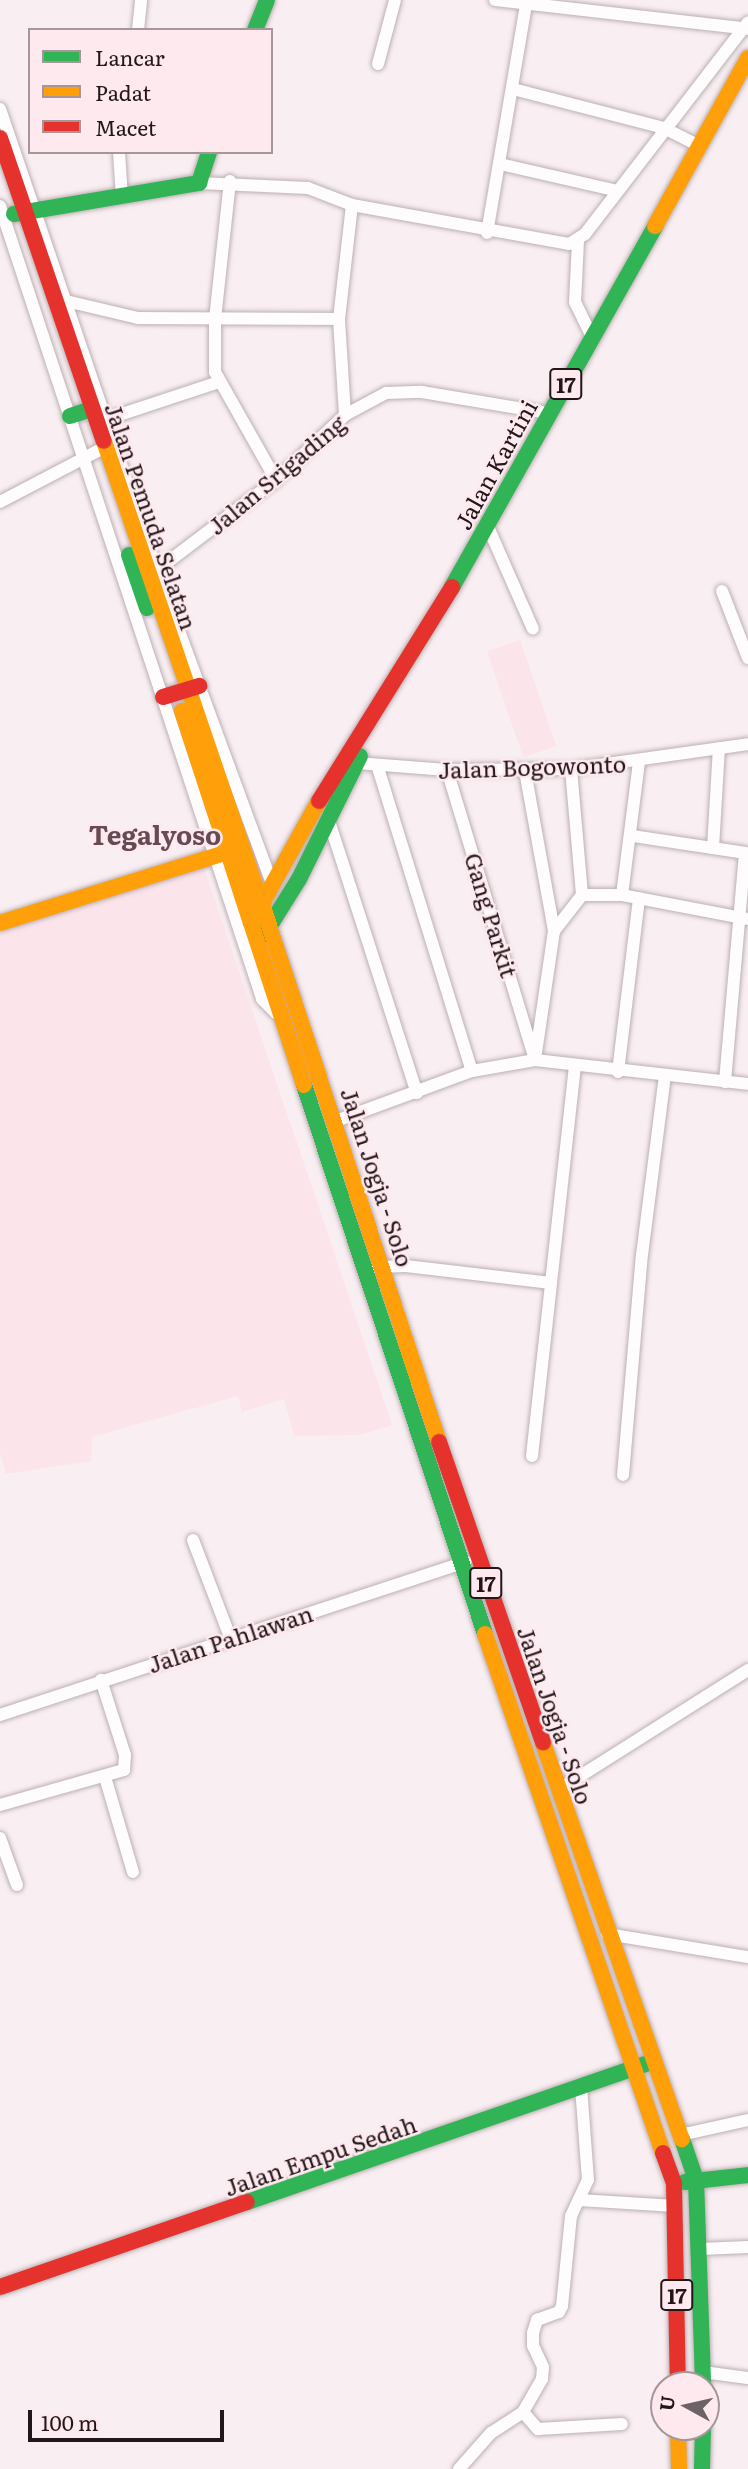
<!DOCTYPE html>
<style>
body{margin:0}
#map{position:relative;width:748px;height:2469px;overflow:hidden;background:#f9eef1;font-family:Literata,serif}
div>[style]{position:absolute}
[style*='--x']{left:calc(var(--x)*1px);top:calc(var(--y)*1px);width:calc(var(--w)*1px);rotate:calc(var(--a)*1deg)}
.built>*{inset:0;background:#fce4eb;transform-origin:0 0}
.roads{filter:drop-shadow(0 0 2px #bbb0b3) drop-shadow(0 0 2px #bbb0b3)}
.street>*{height:12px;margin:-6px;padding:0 6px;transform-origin:6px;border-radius:6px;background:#fefcfd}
.fast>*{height:16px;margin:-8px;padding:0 8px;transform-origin:8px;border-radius:8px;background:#30b455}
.slow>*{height:16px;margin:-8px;padding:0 8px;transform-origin:8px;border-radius:8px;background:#ff9f0a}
.jam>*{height:16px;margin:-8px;padding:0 8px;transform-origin:8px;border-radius:8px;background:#e5322d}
span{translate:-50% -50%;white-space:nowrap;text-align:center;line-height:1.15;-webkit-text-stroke:5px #fee9ef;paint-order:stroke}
.shield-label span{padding:2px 5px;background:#fee9ef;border:2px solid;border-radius:5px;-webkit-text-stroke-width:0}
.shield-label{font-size:21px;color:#221619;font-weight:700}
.street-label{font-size:23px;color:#221619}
.quarter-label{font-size:26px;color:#674a53;font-weight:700}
.legend{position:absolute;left:28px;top:28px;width:245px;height:126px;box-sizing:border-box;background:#fee9ef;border:2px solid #a69599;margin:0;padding:9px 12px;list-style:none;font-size:21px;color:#221619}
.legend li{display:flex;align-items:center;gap:14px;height:35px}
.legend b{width:35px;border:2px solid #a69599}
.north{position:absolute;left:650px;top:2371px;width:70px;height:70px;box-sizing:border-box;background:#fee9ef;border:2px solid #a69599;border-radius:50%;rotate:278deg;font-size:19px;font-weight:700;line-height:28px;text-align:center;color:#221619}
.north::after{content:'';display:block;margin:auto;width:24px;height:32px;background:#6d6265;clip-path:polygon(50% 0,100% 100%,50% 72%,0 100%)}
.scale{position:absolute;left:28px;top:2410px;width:196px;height:32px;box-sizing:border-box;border:4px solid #221619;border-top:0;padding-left:9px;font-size:21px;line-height:24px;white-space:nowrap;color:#221619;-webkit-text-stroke:5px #fee9ef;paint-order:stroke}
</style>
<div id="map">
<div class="built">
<div style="left:520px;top:640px;width:112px;height:35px;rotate:71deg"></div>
<div style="clip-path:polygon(204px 867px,392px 1425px,361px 1435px,294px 1436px,284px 1399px,242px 1412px,238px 1396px,92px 1437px,91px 1461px,6px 1474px,0 1452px,0 933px)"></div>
</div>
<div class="roads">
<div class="street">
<div style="--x:495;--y:0;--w:255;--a:6.5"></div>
<div style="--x:138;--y:30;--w:30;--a:-84"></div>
<div style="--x:378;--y:64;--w:66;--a:-75.1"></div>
<div style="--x:513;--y:89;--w:156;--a:14.5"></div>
<div style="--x:664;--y:128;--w:39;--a:27"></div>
<div style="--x:0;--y:109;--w:488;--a:71.2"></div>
<div style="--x:157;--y:571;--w:333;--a:69.8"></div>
<div style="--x:119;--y:152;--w:46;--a:86.3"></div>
<div style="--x:500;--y:164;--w:121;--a:12.9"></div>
<div style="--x:230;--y:181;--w:138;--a:96.2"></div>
<div style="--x:215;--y:318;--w:54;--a:90"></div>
<div style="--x:215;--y:372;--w:124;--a:60.5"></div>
<div style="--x:199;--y:183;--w:109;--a:2.6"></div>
<div style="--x:308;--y:188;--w:47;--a:21.1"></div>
<div style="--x:352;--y:205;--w:220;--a:10.2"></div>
<div style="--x:569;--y:244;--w:19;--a:-32"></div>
<div style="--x:585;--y:234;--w:267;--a:-52.4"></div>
<div style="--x:0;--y:206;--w:815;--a:71.7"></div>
<div style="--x:256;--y:980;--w:20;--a:72"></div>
<div style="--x:262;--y:999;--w:20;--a:45"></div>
<div style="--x:487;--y:233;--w:236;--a:-80.3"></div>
<div style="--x:578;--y:241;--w:61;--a:92.8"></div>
<div style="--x:575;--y:302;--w:39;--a:64"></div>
<div style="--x:66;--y:301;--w:74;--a:13.3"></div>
<div style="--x:138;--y:318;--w:201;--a:0.3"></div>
<div style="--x:345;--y:415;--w:96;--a:-93.6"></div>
<div style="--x:339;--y:319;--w:115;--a:-83.5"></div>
<div style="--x:107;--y:419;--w:118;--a:-18.3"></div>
<div style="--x:0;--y:502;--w:119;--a:-27.6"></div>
<div style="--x:488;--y:527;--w:111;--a:66.2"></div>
<div style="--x:152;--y:574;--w:156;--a:-37.2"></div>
<div style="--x:276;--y:480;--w:95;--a:-43.3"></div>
<div style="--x:345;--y:415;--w:47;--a:-28.2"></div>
<div style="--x:386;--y:393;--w:36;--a:-2"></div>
<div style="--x:422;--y:392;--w:128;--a:9.5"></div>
<div style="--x:722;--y:591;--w:72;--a:68.8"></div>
<div style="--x:357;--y:763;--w:90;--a:4.4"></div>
<div style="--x:447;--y:770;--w:124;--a:-0.5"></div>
<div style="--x:571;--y:769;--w:179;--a:-8"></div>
<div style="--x:378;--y:768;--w:317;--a:72.8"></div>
<div style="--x:571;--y:769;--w:126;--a:85"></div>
<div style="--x:447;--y:770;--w:303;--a:73.1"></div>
<div style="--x:525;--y:771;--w:163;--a:79.7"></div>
<div style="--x:554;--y:931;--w:123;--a:98.4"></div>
<div style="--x:329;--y:821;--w:286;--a:72.1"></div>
<div style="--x:633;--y:836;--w:113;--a:8.6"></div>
<div style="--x:745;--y:853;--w:230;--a:95"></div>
<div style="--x:713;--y:848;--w:100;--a:-86.6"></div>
<div style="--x:622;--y:895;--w:134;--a:-82.7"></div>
<div style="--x:554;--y:931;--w:46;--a:-52.1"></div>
<div style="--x:582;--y:895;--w:40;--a:0"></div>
<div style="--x:622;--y:895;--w:128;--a:10.8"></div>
<div style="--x:618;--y:1072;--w:175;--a:-83.1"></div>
<div style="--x:336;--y:1121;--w:145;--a:-20.2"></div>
<div style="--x:472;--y:1071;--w:64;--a:-9.9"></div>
<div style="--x:535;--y:1060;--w:214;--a:6.4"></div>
<div style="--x:377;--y:1267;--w:29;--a:-2"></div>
<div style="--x:406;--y:1266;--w:146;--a:6.7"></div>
<div style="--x:551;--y:1283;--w:217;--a:-83.7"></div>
<div style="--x:532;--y:1456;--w:174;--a:-83.7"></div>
<div style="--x:623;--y:1475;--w:221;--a:-85.1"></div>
<div style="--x:642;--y:1255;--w:180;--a:-82.7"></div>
<div style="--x:193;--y:1540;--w:104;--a:69.1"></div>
<div style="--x:0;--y:1715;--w:490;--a:-18.2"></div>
<div style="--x:105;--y:1777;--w:99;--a:73.6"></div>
<div style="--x:558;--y:1790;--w:225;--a:-32.3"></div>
<div style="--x:0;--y:1805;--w:129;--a:-15.8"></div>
<div style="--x:124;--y:1770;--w:15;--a:-86"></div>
<div style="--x:125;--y:1755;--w:79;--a:-107.7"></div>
<div style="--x:0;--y:1838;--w:50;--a:70.1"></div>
<div style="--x:607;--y:1934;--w:143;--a:9.3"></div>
<div style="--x:680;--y:2135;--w:70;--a:-12.4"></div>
<div style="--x:579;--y:2200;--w:96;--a:3.6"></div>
<div style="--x:700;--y:2249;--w:48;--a:-2.4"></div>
<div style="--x:703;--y:2372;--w:45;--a:7.6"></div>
<div style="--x:523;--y:2412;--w:23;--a:49"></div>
<div style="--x:538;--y:2429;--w:84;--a:-3.4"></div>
<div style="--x:459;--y:2469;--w:48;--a:-48.4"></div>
<div style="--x:491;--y:2433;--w:38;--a:-33"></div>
<div style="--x:523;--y:2412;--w:38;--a:-60"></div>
<div style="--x:542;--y:2379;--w:12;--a:-85"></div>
<div style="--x:543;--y:2367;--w:23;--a:-115"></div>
<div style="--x:533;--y:2346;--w:13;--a:-90"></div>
<div style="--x:533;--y:2333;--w:14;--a:-73"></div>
<div style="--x:537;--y:2320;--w:23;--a:-20"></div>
<div style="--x:559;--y:2312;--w:7;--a:-63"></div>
<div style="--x:562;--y:2306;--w:90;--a:-84.3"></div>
<div style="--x:571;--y:2216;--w:40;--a:-65"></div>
<div style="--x:588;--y:2180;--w:93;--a:-94.3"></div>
</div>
<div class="fast">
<div style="--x:255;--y:30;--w:32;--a:-68"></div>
<div style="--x:14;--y:214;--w:188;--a:-9.5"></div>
<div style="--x:199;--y:183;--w:33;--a:-72"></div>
<div style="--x:70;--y:416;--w:23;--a:-18"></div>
<div style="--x:129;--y:555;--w:56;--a:71.2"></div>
<div style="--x:452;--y:587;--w:414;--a:-60.6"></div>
<div style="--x:264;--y:935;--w:66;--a:-58"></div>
<div style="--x:299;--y:879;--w:137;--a:-63.6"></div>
<div style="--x:304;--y:1085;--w:578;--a:71.75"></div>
<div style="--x:682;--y:2139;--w:43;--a:71.1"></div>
<div style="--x:696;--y:2180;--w:205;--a:88"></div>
<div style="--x:685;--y:2182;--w:63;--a:-6.3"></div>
<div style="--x:247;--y:2202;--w:421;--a:-19.1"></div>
<div style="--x:702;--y:2469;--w:42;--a:-88.6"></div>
</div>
<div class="slow">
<div style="--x:655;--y:226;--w:192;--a:-61"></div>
<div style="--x:104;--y:441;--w:492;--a:71.2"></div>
<div style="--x:182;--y:711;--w:223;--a:72"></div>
<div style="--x:263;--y:907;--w:563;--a:71.79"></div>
<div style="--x:0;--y:923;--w:248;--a:-17.3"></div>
<div style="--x:304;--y:1085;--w:170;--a:-108.1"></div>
<div style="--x:251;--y:923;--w:140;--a:-60.9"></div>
<div style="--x:485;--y:1634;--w:549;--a:71.07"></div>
<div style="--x:543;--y:1743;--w:420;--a:70.7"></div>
<div style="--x:678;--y:2427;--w:42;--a:88.6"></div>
</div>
<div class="jam">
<div style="--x:0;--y:138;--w:320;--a:71.1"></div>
<div style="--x:163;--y:697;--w:38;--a:-17"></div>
<div style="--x:319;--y:801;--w:252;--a:-58.1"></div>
<div style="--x:439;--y:1442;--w:318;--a:70.9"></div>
<div style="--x:663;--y:2153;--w:33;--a:70"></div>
<div style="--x:674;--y:2184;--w:201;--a:88.9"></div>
<div style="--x:0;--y:2287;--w:261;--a:-19"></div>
</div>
</div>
<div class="shield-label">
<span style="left:566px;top:384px">17</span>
<span style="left:486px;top:1583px">17</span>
<span style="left:677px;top:2295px">17</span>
</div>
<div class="street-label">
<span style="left:495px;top:464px;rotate:-61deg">Jalan Kartini</span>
<span style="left:276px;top:474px;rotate:-40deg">Jalan Srigading</span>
<span style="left:152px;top:516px;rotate:71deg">Jalan Pemuda Selatan</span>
<span style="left:532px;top:766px;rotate:-2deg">Jalan Bogowonto</span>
<span style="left:492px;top:915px;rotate:73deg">Gang Parkit</span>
<span style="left:378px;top:1177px;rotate:72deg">Jalan Jogja - Solo</span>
<span style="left:230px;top:1638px;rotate:-18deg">Jalan Pahlawan</span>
<span style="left:556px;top:1715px;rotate:71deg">Jalan Jogja - Solo</span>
<span style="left:320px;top:2155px;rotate:-19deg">Jalan Empu Sedah</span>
</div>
<div class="quarter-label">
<span style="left:155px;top:834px">Tegalyoso</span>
</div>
<ul class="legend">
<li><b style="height:9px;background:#30b455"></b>Lancar</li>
<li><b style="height:9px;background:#ff9f0a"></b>Padat</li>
<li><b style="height:9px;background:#e5322d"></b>Macet</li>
</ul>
<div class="north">U</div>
<div class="scale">100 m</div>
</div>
